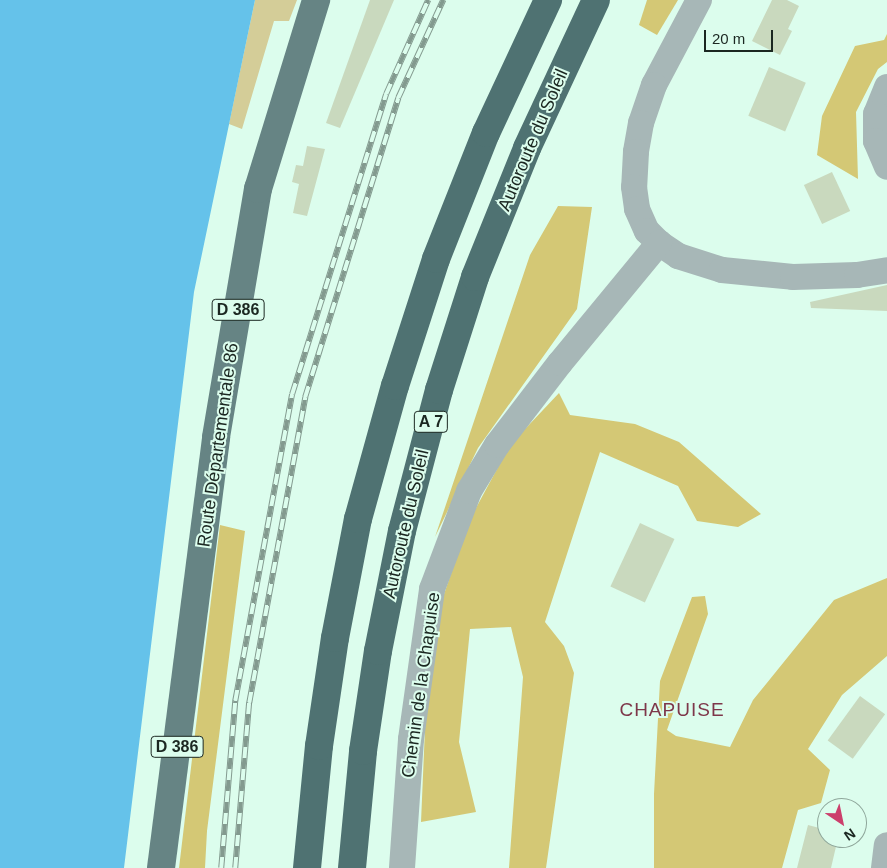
<!DOCTYPE html>
<meta charset="utf-8">
<style>
body{margin:0}
#map{position:relative;width:887px;height:868px;overflow:hidden;background:#dcfded;font-family:Helvetica,sans-serif}
div>[style]{position:absolute}
[style*='--x']{left:calc(var(--x)*1px);top:calc(var(--y)*1px);width:calc(var(--w)*1px);rotate:calc(var(--a)*1deg)}
.green>*{inset:0;background:#d4cd98}
.forest>*{inset:0;background:#d4c875}
.water>*{inset:0;background:#65c2ea}
.building>*{inset:0;background:#c9d9be;transform-origin:0 0}
.minor>*{height:26px;margin:-13px;padding:0 13px;transform-origin:13px;border-radius:13px;background:#a7b7b7}
.major>*{height:28px;margin:-14px;padding:0 14px;transform-origin:14px;border-radius:14px;background:#668484}
.highway>*{height:28px;margin:-14px;padding:0 14px;transform-origin:14px;border-radius:14px;background:#4f7272}
.rail>*{height:5.5px;margin-top:-2.75px;transform-origin:0;background:repeating-linear-gradient(90deg,#dcfded 0 11px,#839a8f 0 22px);box-sizing:border-box;border-block:1px solid #839a8f}
span{translate:-50% -50%;white-space:nowrap;text-align:center;line-height:1.15;-webkit-text-stroke:4px #dcfded;paint-order:stroke}
.shield-label span{padding:1px 4px;background:#dcfded;border:1px solid;border-radius:4px;-webkit-text-stroke-width:0}
.shield-label{font-size:16px;color:#1b2721;font-weight:700}
.street-label{font-size:18px;color:#1b2721}
.neighbourhood-label{font-size:19px;color:#7e374a;letter-spacing:1px}
.north{position:absolute;left:817px;top:798px;width:50px;height:50px;box-sizing:border-box;background:#dcfded;border:1px solid #8fa79b;border-radius:50%;rotate:146deg;font-size:14px;font-weight:700;line-height:20px;text-align:center;color:#1b2721}
.north::after{content:'';display:block;margin:auto;width:18px;height:22px;background:#cc3f6c;clip-path:polygon(50% 0,100% 100%,50% 72%,0 100%)}
.scale{position:absolute;left:704px;top:30px;width:69px;height:22px;box-sizing:border-box;border:2px solid #1b2721;border-top:0;padding-left:6px;font-size:15px;line-height:18px;white-space:nowrap;color:#1b2721;-webkit-text-stroke:4px #dcfded;paint-order:stroke}
</style>
<div id="map">
<div class="green">
<div style="clip-path:polygon(255px 0,297px 0,289px 21px,274px 21px,242px 129px,229px 124px)"></div>
</div>
<div class="forest">
<div style="clip-path:polygon(647px 0,678px 0,657px 35px,639px 25px)"></div>
<div style="clip-path:polygon(887px 34px,887px 62px,878px 69px,856px 112px,858px 179px,817px 155px,822px 116px,855px 46px,884px 40px)"></div>
<div style="clip-path:polygon(558px 206px,592px 207px,577px 309px,478px 448px,435px 537px,530px 255px)"></div>
<div style="clip-path:polygon(559px 393px,570px 415px,635px 424px,679px 442px,761px 514px,738px 527px,697px 521px,678px 486px,600px 452px,545px 622px,564px 646px,574px 673px,546px 868px,509px 868px,523px 677px,511px 627px,470px 629px,459px 742px,476px 812px,421px 822px,426px 705px,443px 597px,470px 519px,510px 445px)"></div>
<div style="clip-path:polygon(220px 525px,245px 531px,207px 831px,205px 868px,179px 868px)"></div>
<div style="clip-path:polygon(887px 578px,887px 656px,842px 695px,808px 749px,830px 770px,821px 803px,798px 810px,782px 868px,654px 868px,654px 794px,660px 681px,692px 597px,705px 596px,708px 614px,667px 730px,676px 736px,730px 747px,753px 700px,834px 600px)"></div>
</div>
<div class="water">
<div style="clip-path:polygon(0 0,255px 0,194px 292px,124px 868px,0 868px)"></div>
</div>
<div class="building">
<div style="clip-path:polygon(370px 0,394px 0,340px 128px,326px 123px)"></div>
<div style="clip-path:polygon(772px 0,787px 0,799px 6px,788px 29px,792px 31px,780px 55px,752px 41px)"></div>
<div style="left:769px;top:67px;width:40px;height:53px;rotate:23deg"></div>
<div style="clip-path:polygon(307px 146px,325px 149px,307px 216px,293px 213px,299px 184px,292px 182px,296px 165px,303px 166px)"></div>
<div style="left:832px;top:172px;width:43px;height:31px;rotate:65deg"></div>
<div style="clip-path:polygon(887px 285px,887px 311px,811px 308px,810px 302px)"></div>
<div style="left:640px;top:523px;width:38px;height:70px;rotate:25deg"></div>
<div style="left:860px;top:696px;width:31px;height:55px;rotate:36deg"></div>
<div style="clip-path:polygon(808px 825px,827px 830px,827px 838px,838px 838px,831px 868px,797px 868px)"></div>
</div>
<div class="minor">
<div style="--x:699;--y:0;--w:96;--a:117.9"></div>
<div style="--x:654;--y:85;--w:40;--a:108.9"></div>
<div style="--x:641;--y:123;--w:29;--a:100"></div>
<div style="--x:636;--y:152;--w:35;--a:93"></div>
<div style="--x:634;--y:187;--w:22;--a:82"></div>
<div style="--x:637;--y:209;--w:24;--a:66"></div>
<div style="--x:647;--y:231;--w:17;--a:45"></div>
<div style="--x:659;--y:243;--w:23;--a:34"></div>
<div style="--x:678;--y:256;--w:46;--a:17.7"></div>
<div style="--x:722;--y:270;--w:71;--a:5.6"></div>
<div style="--x:793;--y:277;--w:64;--a:-1.8"></div>
<div style="--x:857;--y:275;--w:30;--a:-9"></div>
<div style="--x:887;--y:87;--w:29;--a:112"></div>
<div style="--x:876;--y:114;--w:27;--a:90"></div>
<div style="--x:876;--y:141;--w:28;--a:67"></div>
<div style="--x:402;--y:868;--w:129;--a:-86"></div>
<div style="--x:411;--y:739;--w:151;--a:-82"></div>
<div style="--x:432;--y:589;--w:105;--a:-69.3"></div>
<div style="--x:469;--y:491;--w:54;--a:-58.7"></div>
<div style="--x:497;--y:445;--w:103;--a:-52.5"></div>
<div style="--x:560;--y:363;--w:156;--a:-50.5"></div>
<div style="--x:884;--y:868;--w:23;--a:-83"></div>
</div>
<div class="major">
<div style="--x:161;--y:868;--w:434;--a:-82.7"></div>
<div style="--x:216;--y:437;--w:252;--a:-80.4"></div>
<div style="--x:258;--y:189;--w:198;--a:-72.9"></div>
</div>
<div class="highway">
<div style="--x:307;--y:868;--w:123;--a:-84.4"></div>
<div style="--x:319;--y:746;--w:109;--a:-81.6"></div>
<div style="--x:335;--y:638;--w:121;--a:-79.1"></div>
<div style="--x:358;--y:519;--w:138;--a:-74.5"></div>
<div style="--x:395;--y:386;--w:133;--a:-72.1"></div>
<div style="--x:436;--y:259;--w:136;--a:-68.4"></div>
<div style="--x:486;--y:133;--w:147;--a:-65"></div>
<div style="--x:352;--y:868;--w:118;--a:-84.6"></div>
<div style="--x:363;--y:751;--w:101;--a:-81.5"></div>
<div style="--x:378;--y:651;--w:122;--a:-78.7"></div>
<div style="--x:402;--y:531;--w:146;--a:-75.3"></div>
<div style="--x:439;--y:390;--w:119;--a:-72.3"></div>
<div style="--x:475;--y:277;--w:139;--a:-68"></div>
<div style="--x:527;--y:148;--w:163;--a:-65"></div>
</div>
<div class="rail">
<div style="--x:221;--y:868;--w:168;--a:-85.2"></div>
<div style="--x:235;--y:701;--w:312;--a:-79.5"></div>
<div style="--x:292;--y:394;--w:314;--a:-72.6"></div>
<div style="--x:386;--y:94;--w:103;--a:-65.9"></div>
<div style="--x:235;--y:868;--w:166;--a:-85.2"></div>
<div style="--x:249;--y:703;--w:311;--a:-79.6"></div>
<div style="--x:305;--y:397;--w:313;--a:-72.7"></div>
<div style="--x:398;--y:98;--w:108;--a:-65.3"></div>
</div>
<div class="shield-label">
<span style="left:238px;top:310px">D 386</span>
<span style="left:431px;top:422px">A 7</span>
<span style="left:177px;top:747px">D 386</span>
</div>
<div class="street-label">
<span style="left:533px;top:140px;rotate:-67deg">Autoroute du Soleil</span>
<span style="left:218px;top:445px;rotate:-82deg">Route Départementale 86</span>
<span style="left:406px;top:524px;rotate:-77deg">Autoroute du Soleil</span>
<span style="left:421px;top:685px;rotate:-82deg">Chemin de la Chapuise</span>
</div>
<div class="neighbourhood-label">
<span style="left:672px;top:710px">CHAPUISE</span>
</div>
<div class="north">N</div>
<div class="scale">20 m</div>
</div>
